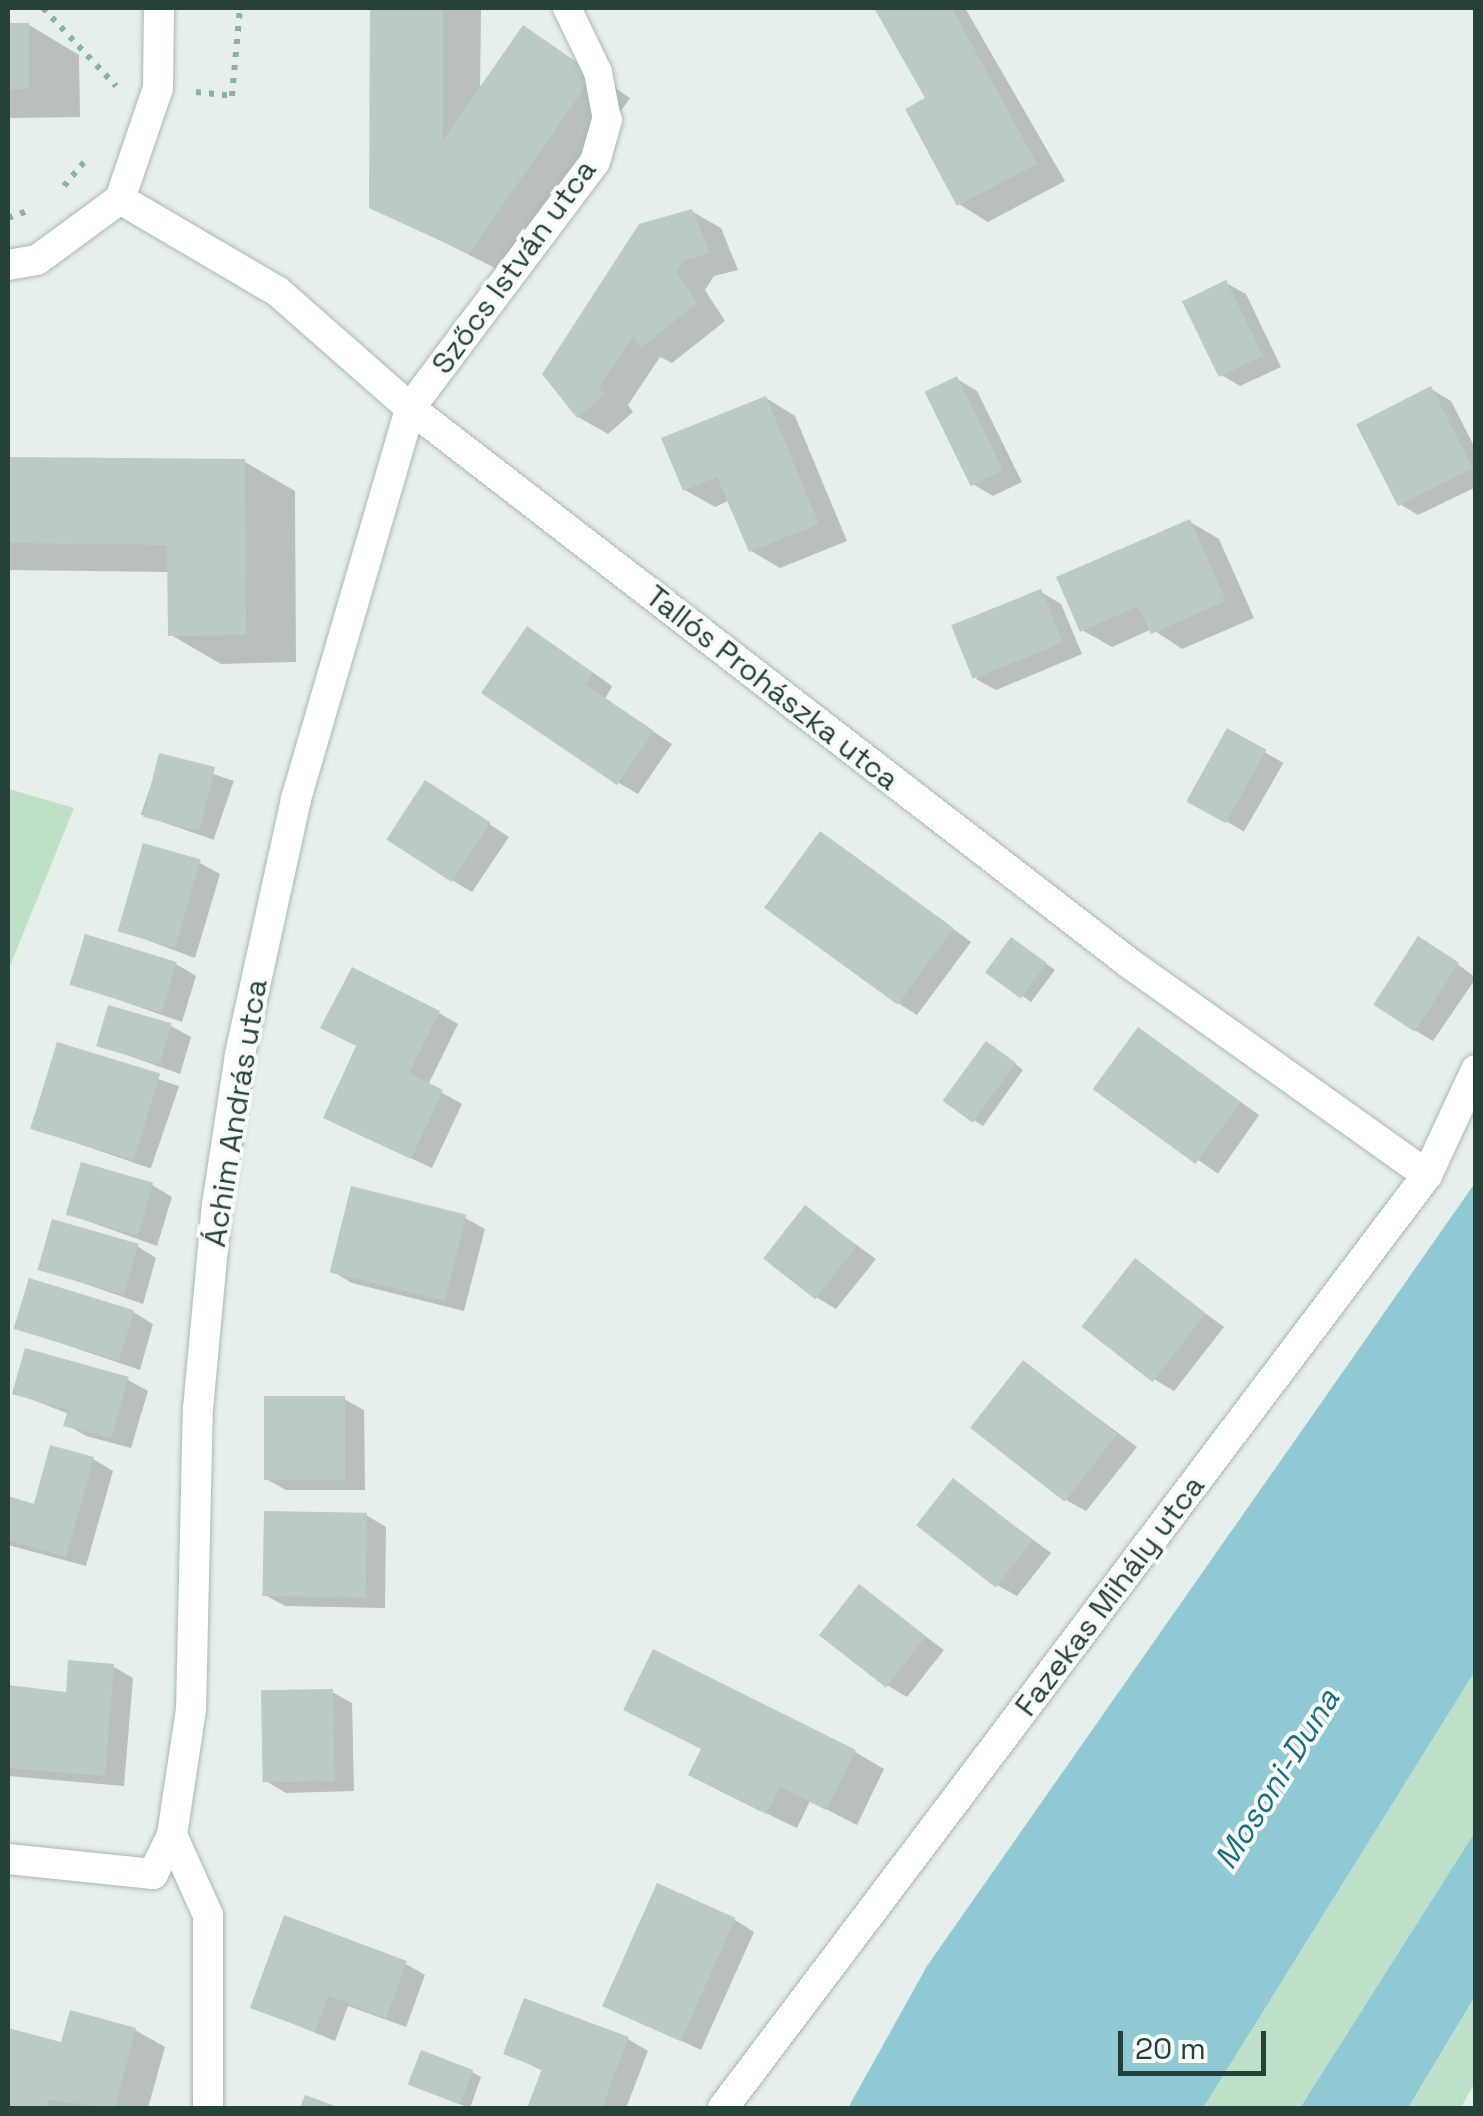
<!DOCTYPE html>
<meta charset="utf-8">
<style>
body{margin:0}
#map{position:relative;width:1483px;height:2116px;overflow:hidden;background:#e6efeb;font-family:"Space Grotesk",sans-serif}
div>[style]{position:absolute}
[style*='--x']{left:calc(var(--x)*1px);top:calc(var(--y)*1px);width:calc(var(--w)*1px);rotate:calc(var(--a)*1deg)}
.green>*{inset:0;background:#bfe0c8}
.water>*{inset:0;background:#8ec9d4}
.shadow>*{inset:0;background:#0003;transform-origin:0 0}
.building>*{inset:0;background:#bbcac4;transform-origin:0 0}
.path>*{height:6px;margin-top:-3px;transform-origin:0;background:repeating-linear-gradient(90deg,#86b3a5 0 5px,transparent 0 13px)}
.roads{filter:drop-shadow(0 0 2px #a8b8b2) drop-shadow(0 0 2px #a8b8b2)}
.service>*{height:28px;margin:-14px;padding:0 14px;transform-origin:14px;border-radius:14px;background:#fff}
.minor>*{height:30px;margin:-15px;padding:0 15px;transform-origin:15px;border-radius:15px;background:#fff}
.tertiary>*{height:30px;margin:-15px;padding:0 15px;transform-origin:15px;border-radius:15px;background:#fff}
span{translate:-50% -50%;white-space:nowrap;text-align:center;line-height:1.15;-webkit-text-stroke:8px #f7fbf9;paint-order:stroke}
.street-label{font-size:30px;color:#24423a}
.water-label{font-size:32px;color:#1c6f80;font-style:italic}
.frame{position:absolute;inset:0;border:10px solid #24423a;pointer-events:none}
.scale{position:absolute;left:1118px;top:2031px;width:148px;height:45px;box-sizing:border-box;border:5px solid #24423a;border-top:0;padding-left:12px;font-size:30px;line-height:35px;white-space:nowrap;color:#24423a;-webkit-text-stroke:8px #f7fbf9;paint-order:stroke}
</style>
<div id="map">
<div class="green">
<div style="clip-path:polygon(9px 789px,74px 808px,8px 971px,8px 789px)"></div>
<div style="clip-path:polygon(1475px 1671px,1475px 1832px,1300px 2108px,1203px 2108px)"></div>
<div style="clip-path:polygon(1475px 1996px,1475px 2082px,1461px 2108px,1408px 2108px)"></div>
</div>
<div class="water">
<div style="clip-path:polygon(1475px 1183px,1475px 1671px,1203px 2108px,848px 2108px,927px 1966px)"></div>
<div style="clip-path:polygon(1475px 1832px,1475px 1996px,1408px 2108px,1300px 2108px)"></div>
</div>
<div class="shadow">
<div style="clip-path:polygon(373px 8px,481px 8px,480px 90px,524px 28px,630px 98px,507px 274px,372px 206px)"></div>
<div style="clip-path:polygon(877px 8px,965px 8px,1065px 181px,988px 222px,959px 204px,928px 99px)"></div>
<div style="clip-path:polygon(29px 25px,79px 55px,80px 117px,8px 118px,8px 26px)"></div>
<div style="clip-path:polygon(691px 211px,721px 228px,738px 270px,714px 276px,705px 290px,725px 321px,672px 363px,660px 357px,628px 405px,633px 412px,608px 434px,578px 417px)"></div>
<div style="clip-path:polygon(1226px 283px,1246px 294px,1281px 367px,1240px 386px,1220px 374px)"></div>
<div style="clip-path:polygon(957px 379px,977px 391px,1022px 482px,993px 496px,973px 484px)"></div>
<div style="clip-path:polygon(1431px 389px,1451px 401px,1476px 450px,1476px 487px,1418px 515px,1398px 503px)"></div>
<div style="clip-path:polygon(766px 398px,795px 416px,847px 541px,780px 568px,751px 551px,730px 500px,715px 507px,685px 490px)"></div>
<div style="clip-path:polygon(8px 459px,245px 462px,295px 491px,296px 662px,221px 664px,171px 635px,170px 572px,8px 570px)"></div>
<div style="clip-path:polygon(1190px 522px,1219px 539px,1254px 618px,1182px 649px,1152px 629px,1112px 647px,1082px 630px)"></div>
<div style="clip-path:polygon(1041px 592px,1061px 604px,1082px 654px,996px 690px,976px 679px)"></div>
<div style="clip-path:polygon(548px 641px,612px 686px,605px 699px,672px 744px,638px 794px,619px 783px)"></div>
<div style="left:1228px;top:731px;width:64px;height:79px;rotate:30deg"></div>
<div style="left:161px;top:756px;width:77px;height:62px;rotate:19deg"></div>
<div style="clip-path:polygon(445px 795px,509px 837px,472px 892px,452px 880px)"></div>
<div style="clip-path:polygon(840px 846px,971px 942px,917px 1015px,898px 1003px)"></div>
<div style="clip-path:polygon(200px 863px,220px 874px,195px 958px,120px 930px)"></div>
<div style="clip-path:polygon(1021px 946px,1055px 970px,1031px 1002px,988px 972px)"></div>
<div style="clip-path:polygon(1439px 950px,1476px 978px,1433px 1041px,1413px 1029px)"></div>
<div style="clip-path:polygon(176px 964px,196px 976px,182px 1022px,73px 984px)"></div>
<div style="clip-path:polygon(439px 1013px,458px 1024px,428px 1085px,462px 1104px,432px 1168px,346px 1128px)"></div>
<div style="clip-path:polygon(171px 1026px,191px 1037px,180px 1074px,99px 1045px)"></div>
<div style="left:1138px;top:1030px;width:148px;height:72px;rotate:35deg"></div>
<div style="left:59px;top:1045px;width:127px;height:87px;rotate:19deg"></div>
<div style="clip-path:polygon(996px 1049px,1023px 1070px,983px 1126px,974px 1120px)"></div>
<div style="clip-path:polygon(152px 1185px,172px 1197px,157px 1246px,68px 1214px)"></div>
<div style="clip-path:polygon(805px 1208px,876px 1259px,836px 1309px,816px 1297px)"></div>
<div style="clip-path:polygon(465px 1218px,485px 1229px,464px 1311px,352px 1283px,332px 1271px)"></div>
<div style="clip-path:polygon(137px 1246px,156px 1258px,143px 1304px,40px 1268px)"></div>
<div style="clip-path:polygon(1135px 1262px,1224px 1327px,1174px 1391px,1154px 1379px)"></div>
<div style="clip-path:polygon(133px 1312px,153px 1324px,140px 1370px,16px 1328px)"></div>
<div style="clip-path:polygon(1024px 1363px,1137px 1447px,1086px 1511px,1066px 1500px)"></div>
<div style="clip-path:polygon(128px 1380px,148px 1391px,131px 1448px,86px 1436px,66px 1424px,69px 1414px,15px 1393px)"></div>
<div style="clip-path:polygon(344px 1399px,364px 1410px,365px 1490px,286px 1490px,266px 1479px)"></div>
<div style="clip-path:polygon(93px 1459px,113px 1471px,86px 1566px,8px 1545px,8px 1499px,36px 1507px)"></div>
<div style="clip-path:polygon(954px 1481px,1051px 1553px,1017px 1596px,997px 1585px)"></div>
<div style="clip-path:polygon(366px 1515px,386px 1527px,385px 1608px,285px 1606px,265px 1595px)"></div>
<div style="clip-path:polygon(860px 1588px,944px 1650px,907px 1697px,887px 1685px)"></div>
<div style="clip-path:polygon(114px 1667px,133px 1678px,124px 1786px,8px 1776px,8px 1688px,68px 1694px)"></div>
<div style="clip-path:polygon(332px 1692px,352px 1703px,354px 1791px,286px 1793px,266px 1781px)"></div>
<div style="clip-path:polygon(855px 1752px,884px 1769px,857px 1825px,810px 1801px,797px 1828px,720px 1791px)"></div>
<div style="clip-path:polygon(735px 1920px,754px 1932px,701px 2050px,605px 2005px)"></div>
<div style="clip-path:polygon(406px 1964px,425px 1975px,406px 2027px,348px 2006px,335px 2041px,253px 2007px)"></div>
<div style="clip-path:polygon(135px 2030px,165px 2047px,148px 2108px,8px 2108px,9px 2031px,63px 2046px)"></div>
<div style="clip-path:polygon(628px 2039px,648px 2051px,626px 2108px,529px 2108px,543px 2071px,506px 2053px)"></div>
<div style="clip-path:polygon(472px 2072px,481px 2077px,470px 2108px,420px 2089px)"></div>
</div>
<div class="building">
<div style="clip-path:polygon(370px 8px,443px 8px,443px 140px,523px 25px,594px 74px,469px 254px,369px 208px)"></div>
<div style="clip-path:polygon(874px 8px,952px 8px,1037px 164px,957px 206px,905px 109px,925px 98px)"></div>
<div style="left:8px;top:23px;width:21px;height:66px"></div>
<div style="clip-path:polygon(692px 209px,710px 253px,684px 260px,676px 272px,697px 303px,641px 348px,633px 337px,599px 387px,605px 394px,577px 418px,542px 374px,639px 224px)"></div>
<div style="left:1226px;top:280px;width:84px;height:49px;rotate:64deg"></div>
<div style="left:957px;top:376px;width:105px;height:36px;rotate:64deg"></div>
<div style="left:1431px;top:386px;width:92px;height:84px;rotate:63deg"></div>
<div style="clip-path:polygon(766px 396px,819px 524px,749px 552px,717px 477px,683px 491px,661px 438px)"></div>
<div style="clip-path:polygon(8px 457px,245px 459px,246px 635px,168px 636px,167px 545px,8px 543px)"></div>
<div style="clip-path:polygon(1190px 519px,1226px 601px,1151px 634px,1138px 606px,1080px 632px,1056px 577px)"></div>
<div style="left:1041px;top:589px;width:58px;height:97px;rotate:68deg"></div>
<div style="clip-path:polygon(527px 626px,593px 673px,586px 685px,654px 731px,617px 785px,481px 693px)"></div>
<div style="left:1227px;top:728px;width:45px;height:84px;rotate:29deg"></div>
<div style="left:159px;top:753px;width:58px;height:66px;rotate:14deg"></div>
<div style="left:425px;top:780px;width:78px;height:71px;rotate:33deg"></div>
<div style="left:820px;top:831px;width:165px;height:95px;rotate:36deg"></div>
<div style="left:143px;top:843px;width:60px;height:92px;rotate:16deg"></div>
<div style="left:85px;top:934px;width:96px;height:53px;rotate:17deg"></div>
<div style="left:1418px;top:936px;width:49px;height:82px;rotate:33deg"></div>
<div style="left:1011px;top:937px;width:44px;height:44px;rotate:36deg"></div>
<div style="clip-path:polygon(352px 967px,440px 1011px,409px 1073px,443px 1090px,411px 1159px,323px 1118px,356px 1046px,320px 1028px)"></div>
<div style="left:108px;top:1005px;width:66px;height:43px;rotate:16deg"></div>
<div style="left:1138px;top:1027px;width:127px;height:77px;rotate:36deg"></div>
<div style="left:986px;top:1041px;width:37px;height:74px;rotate:36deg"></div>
<div style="left:57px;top:1042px;width:108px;height:91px;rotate:17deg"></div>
<div style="left:81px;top:1162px;width:75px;height:55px;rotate:16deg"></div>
<div style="left:351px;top:1186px;width:119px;height:89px;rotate:14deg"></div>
<div style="left:805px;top:1205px;width:66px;height:68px;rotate:38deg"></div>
<div style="left:52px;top:1219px;width:90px;height:53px;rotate:16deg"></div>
<div style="left:1135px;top:1258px;width:90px;height:87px;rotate:38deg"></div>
<div style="left:29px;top:1278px;width:110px;height:53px;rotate:17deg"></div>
<div style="clip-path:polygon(25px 1348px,129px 1377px,111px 1438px,63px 1426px,68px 1410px,12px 1394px)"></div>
<div style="left:1023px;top:1360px;width:120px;height:86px;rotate:38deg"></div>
<div style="left:345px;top:1396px;width:84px;height:81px;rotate:90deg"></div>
<div style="clip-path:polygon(50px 1445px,94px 1457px,66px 1557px,8px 1540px,8px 1496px,34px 1504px)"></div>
<div style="left:953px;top:1478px;width:101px;height:60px;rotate:38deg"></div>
<div style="left:264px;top:1511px;width:103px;height:85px;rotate:1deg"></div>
<div style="left:859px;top:1584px;width:85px;height:65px;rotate:38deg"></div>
<div style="clip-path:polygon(653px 1649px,856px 1750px,826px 1810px,780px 1787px,766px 1814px,688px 1775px,701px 1749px,623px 1710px)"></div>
<div style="clip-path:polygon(68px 1660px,114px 1664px,105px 1776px,8px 1768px,8px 1685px,66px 1692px)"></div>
<div style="left:333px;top:1689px;width:92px;height:72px;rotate:89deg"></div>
<div style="left:657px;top:1883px;width:86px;height:135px;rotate:24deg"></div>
<div style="clip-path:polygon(284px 1915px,407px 1961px,386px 2018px,328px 1996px,315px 2032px,250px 2008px)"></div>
<div style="clip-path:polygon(524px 1998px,629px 2037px,602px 2108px,527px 2108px,542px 2069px,503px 2054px)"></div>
<div style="clip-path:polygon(70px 2010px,136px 2028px,115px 2108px,48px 2100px,46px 2108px,8px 2108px,8px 2028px,61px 2042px)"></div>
<div style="left:421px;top:2050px;width:56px;height:37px;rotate:21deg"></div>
<div style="clip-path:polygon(305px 2095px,341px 2108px,300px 2108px)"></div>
</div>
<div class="path">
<div style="--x:43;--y:8;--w:107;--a:46.9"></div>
<div style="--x:196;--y:92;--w:36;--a:6"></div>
<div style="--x:232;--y:96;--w:88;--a:-84.8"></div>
<div style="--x:64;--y:186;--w:38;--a:-50"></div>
<div style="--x:8;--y:218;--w:23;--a:-20"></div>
</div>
<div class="roads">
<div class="service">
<div style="--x:567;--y:8;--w:71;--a:64.2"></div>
<div style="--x:598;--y:72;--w:49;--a:79.4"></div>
</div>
<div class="minor">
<div style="--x:120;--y:199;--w:182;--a:30.4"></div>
<div style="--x:277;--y:291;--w:177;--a:41.3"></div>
<div style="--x:410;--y:408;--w:908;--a:37.66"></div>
<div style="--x:1129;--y:963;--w:366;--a:35.4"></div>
<div style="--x:172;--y:1835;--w:88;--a:65.8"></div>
<div style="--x:208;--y:1915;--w:193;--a:90"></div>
<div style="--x:8;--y:1859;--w:146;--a:5.9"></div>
<div style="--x:153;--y:1874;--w:43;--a:-64"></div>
<div style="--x:172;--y:1835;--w:126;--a:-81.4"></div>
<div style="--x:191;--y:1710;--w:301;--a:-88.7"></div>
<div style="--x:198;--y:1409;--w:205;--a:-84.7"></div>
<div style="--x:217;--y:1205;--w:153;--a:-81.3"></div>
<div style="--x:240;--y:1054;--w:261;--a:-77.6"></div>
<div style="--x:296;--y:799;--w:407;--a:-73.7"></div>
<div style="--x:410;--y:408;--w:308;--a:-53.1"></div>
<div style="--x:595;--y:162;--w:44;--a:-74.1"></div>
<div style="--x:723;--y:2108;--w:1169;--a:-52.96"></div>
<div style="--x:1427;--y:1175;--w:116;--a:-65"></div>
</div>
<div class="tertiary">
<div style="--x:8;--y:265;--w:29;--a:-10"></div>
<div style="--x:37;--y:260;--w:103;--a:-36.3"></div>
<div style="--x:120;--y:199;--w:117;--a:-71.1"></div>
<div style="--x:158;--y:88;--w:80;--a:-89.3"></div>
</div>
</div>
<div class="street-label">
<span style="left:514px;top:267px;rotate:-54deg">Szőcs István utca</span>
<span style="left:772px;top:688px;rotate:38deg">Tallós Prohászka utca</span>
<span style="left:236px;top:1113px;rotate:-81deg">Áchim András utca</span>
<span style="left:1110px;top:1596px;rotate:-53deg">Fazekas Mihály utca</span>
</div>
<div class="water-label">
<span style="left:1277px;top:1779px;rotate:-58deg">Mosoni-Duna</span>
</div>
<div class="frame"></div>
<div class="scale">20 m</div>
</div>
